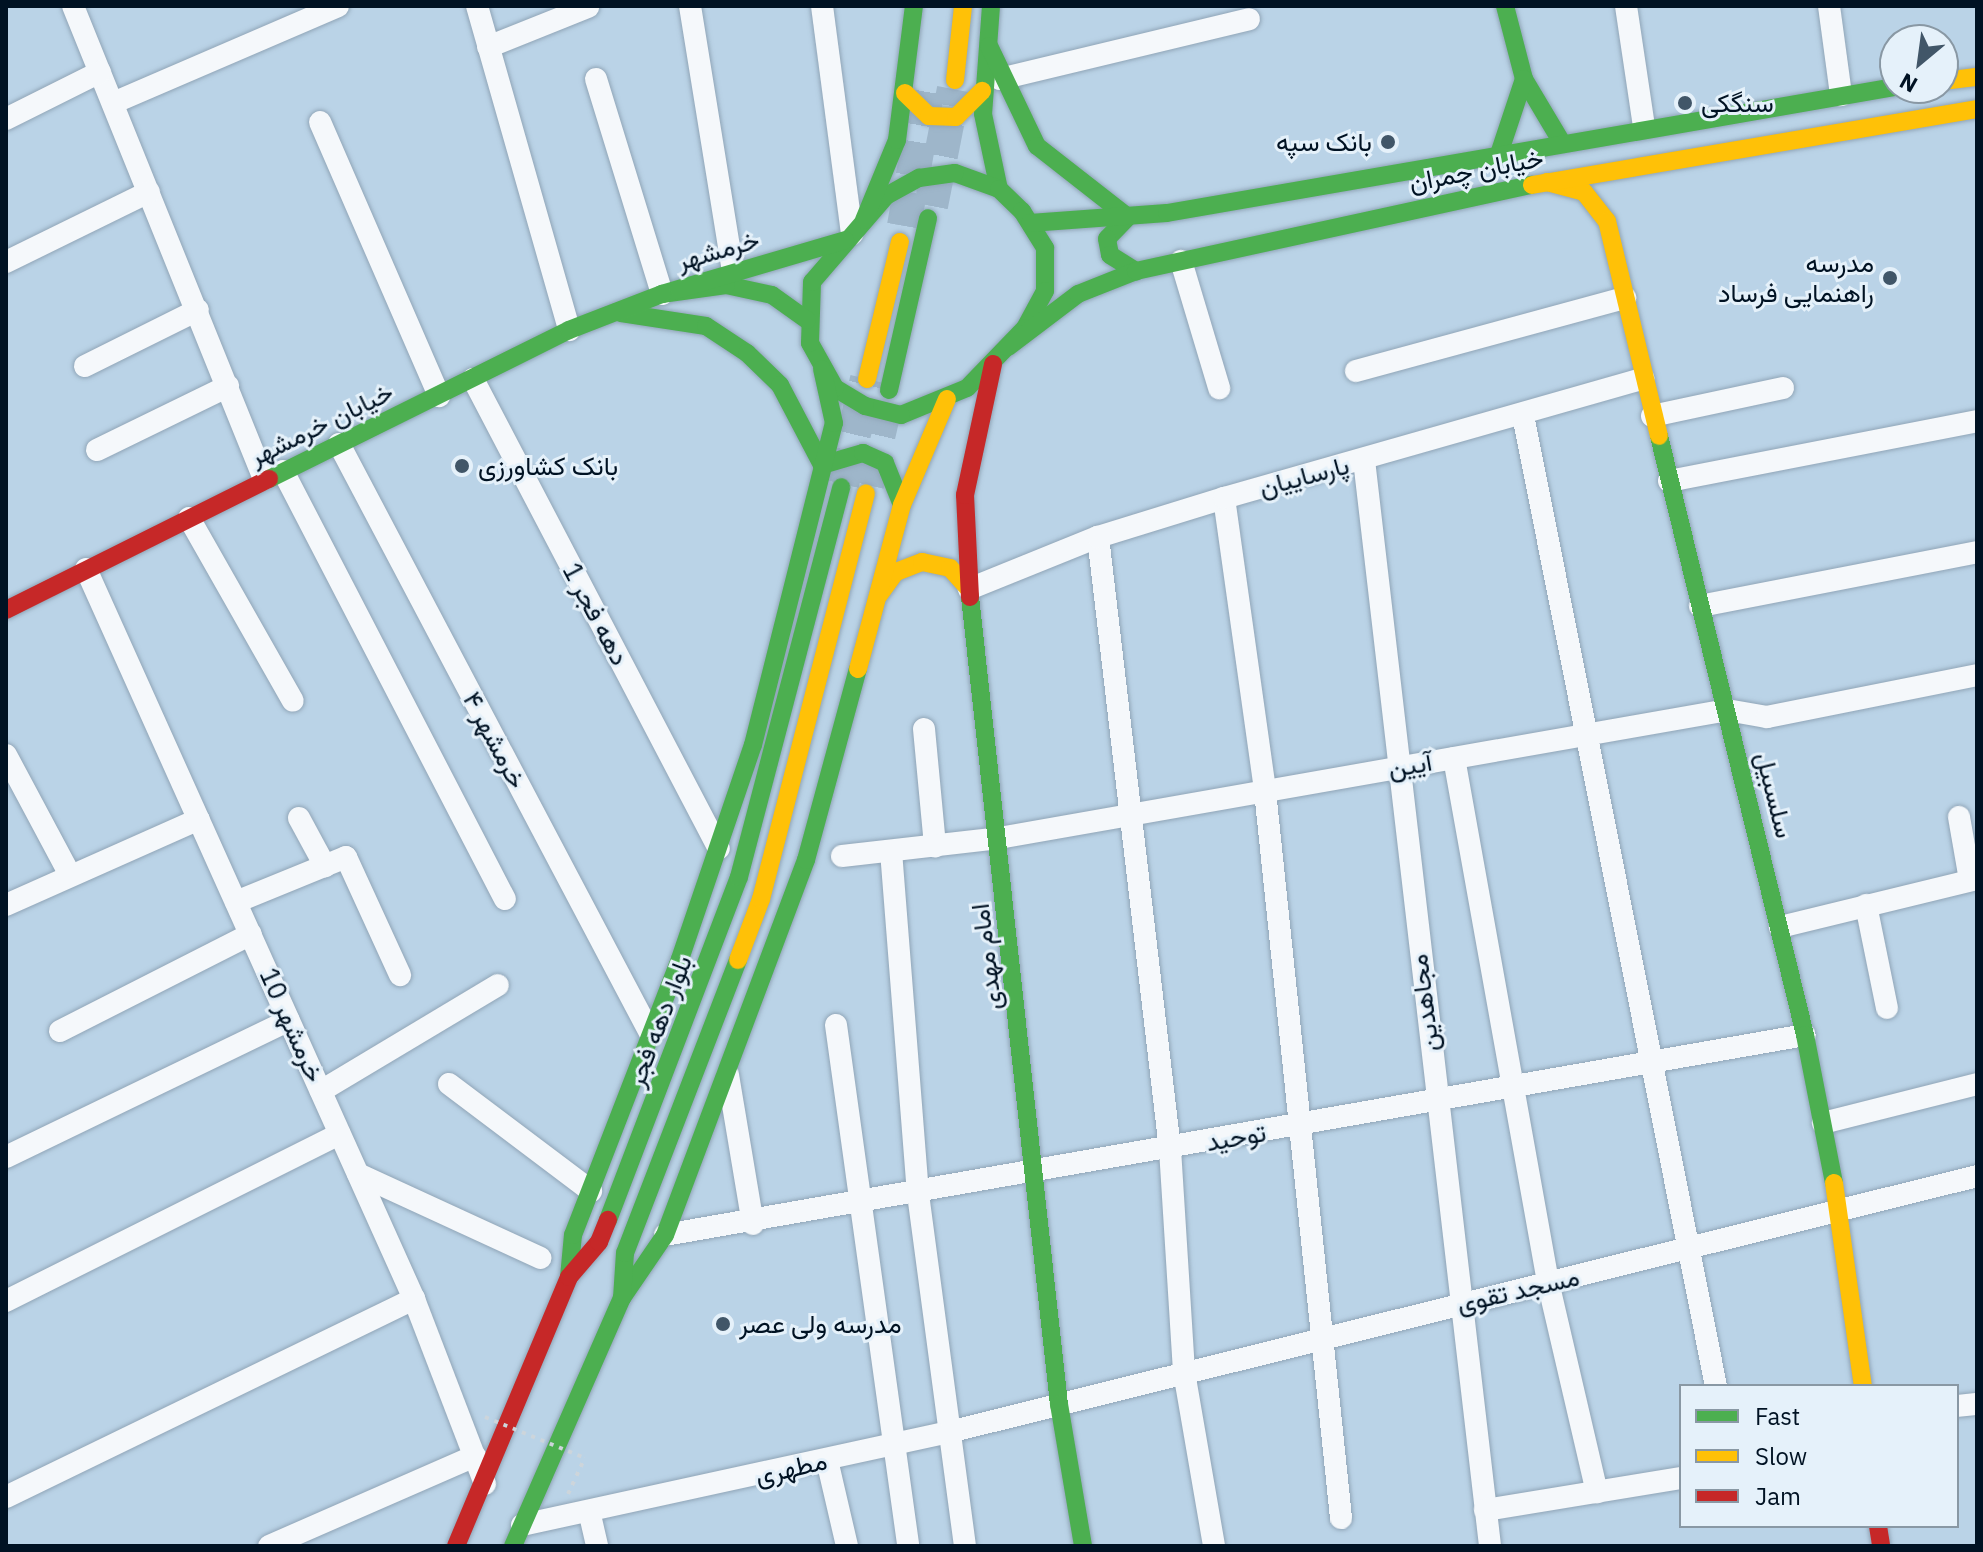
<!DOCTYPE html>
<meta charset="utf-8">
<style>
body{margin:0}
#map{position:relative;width:1983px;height:1552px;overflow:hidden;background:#bad3e7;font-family:"IBM Plex Sans",Vazirmatn,sans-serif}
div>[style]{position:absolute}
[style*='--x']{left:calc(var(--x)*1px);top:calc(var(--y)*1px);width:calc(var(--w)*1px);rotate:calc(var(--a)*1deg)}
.primary-tunnel>*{height:34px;margin-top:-17px;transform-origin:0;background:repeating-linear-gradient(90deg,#9eb6ca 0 34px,transparent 0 51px)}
.path>*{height:4px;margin-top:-2px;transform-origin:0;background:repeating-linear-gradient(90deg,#cdd5db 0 4px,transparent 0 10px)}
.roads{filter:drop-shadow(0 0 2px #90a5b7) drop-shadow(0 0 2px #90a5b7)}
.street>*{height:22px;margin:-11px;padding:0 11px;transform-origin:11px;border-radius:11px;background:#f5f8fb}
.fast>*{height:18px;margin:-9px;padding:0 9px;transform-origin:9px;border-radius:9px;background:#4caf50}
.slow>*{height:18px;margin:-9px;padding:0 9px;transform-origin:9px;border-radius:9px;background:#ffc107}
.jam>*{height:18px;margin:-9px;padding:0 9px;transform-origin:9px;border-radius:9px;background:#c62828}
.path-bridge>*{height:4px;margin-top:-2px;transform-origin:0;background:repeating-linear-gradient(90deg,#cdd5db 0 4px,transparent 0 10px)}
.dots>*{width:22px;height:22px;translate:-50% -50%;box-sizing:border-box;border:4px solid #e5f1fa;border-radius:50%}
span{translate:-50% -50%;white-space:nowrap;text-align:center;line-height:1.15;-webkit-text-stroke:6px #e5f1fa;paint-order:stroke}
.poi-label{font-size:26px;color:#001223}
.left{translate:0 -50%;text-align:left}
.right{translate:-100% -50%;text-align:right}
.street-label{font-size:26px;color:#001223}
.frame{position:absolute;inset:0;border:8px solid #001223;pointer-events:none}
.legend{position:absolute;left:1679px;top:1384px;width:280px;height:144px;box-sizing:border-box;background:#e5f1fa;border:2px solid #8998a4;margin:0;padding:10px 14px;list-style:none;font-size:24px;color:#001223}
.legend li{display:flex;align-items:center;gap:16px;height:40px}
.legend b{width:40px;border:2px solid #8998a4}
.north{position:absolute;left:1879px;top:24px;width:80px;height:80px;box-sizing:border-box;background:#e5f1fa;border:2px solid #8998a4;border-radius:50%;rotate:209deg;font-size:22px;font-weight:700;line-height:32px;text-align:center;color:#001223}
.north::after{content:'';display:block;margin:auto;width:28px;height:36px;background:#415668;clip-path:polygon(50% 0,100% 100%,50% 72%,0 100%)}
</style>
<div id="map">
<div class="primary-tunnel">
<div style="--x:931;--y:206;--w:119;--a:-78.9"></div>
<div style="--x:904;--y:226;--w:151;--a:-80.1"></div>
<div style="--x:842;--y:484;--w:108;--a:-76.6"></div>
<div style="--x:867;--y:485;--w:98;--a:-77"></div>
</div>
<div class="path">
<div style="--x:568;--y:1494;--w:40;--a:-65"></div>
</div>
<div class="roads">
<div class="street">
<div style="--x:73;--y:6;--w:510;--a:68.01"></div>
<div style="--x:477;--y:6;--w:337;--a:74.1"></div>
<div style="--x:690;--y:6;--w:268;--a:80.8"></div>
<div style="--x:822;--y:6;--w:230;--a:82.5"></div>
<div style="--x:1626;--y:6;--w:121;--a:81.5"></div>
<div style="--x:1829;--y:6;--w:90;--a:82.3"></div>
<div style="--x:488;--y:47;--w:108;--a:-21.8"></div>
<div style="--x:596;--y:79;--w:225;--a:72.9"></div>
<div style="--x:1000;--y:79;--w:256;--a:-13.5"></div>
<div style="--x:113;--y:103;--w:245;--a:-23.3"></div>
<div style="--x:6;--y:119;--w:105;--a:-26.6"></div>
<div style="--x:320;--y:122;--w:299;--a:66.5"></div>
<div style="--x:1181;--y:261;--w:133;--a:73.3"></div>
<div style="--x:6;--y:262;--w:159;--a:-26.1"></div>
<div style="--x:85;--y:366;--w:126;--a:-26.4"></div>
<div style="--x:1356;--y:371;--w:279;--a:-15.2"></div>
<div style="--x:473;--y:379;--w:530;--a:62.37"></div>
<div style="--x:1523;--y:415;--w:990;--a:78.76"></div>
<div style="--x:1652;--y:416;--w:134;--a:-12.1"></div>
<div style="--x:339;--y:444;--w:668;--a:62.17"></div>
<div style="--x:97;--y:450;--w:146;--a:-26"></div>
<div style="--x:1364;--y:460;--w:1093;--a:83.38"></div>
<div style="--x:283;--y:471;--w:482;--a:62.6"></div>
<div style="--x:1669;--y:481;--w:314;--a:-11"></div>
<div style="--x:1224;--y:498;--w:296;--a:82"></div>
<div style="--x:1265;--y:791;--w:731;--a:84.03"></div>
<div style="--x:189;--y:518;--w:210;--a:60.4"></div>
<div style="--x:1098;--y:537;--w:616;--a:83.29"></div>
<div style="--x:1170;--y:1149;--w:223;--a:86.4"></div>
<div style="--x:1184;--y:1372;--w:177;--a:80.2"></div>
<div style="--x:86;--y:569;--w:800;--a:65.8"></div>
<div style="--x:414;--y:1299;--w:198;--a:69"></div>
<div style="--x:969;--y:589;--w:139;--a:-22"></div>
<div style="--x:1098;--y:537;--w:132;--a:-17.2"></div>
<div style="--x:1224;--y:498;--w:436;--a:-15.9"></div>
<div style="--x:1700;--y:606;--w:282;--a:-11"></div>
<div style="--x:924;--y:729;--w:118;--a:84.6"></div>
<div style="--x:6;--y:755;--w:136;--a:61.9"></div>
<div style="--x:1454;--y:758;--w:532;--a:79.83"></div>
<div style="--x:1548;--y:1282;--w:216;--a:76.9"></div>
<div style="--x:1959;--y:817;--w:64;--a:80.1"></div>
<div style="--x:299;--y:818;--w:55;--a:61.6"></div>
<div style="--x:891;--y:851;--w:344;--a:85.5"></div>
<div style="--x:918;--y:1194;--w:355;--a:82.4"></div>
<div style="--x:842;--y:856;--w:158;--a:-6.5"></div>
<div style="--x:999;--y:838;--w:739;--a:-9.97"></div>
<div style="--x:1727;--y:710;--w:41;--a:9.9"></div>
<div style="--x:1767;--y:717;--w:214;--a:-11.3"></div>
<div style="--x:236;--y:902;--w:119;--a:-22.2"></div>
<div style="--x:346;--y:857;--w:130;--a:65.4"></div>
<div style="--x:6;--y:905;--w:211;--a:-24"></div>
<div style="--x:1866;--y:905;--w:105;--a:78.5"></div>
<div style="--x:1780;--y:927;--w:203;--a:-13.7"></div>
<div style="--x:836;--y:1025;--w:524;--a:82.1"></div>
<div style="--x:60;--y:1031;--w:214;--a:-26.9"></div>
<div style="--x:728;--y:1075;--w:151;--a:80.5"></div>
<div style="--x:449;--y:1084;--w:178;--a:37"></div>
<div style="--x:321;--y:1091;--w:206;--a:-30.9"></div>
<div style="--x:1823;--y:1123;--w:159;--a:-14.2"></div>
<div style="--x:6;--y:1157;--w:314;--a:-25.8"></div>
<div style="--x:358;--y:1174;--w:201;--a:24.7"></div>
<div style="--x:665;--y:1235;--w:1157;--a:-9.95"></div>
<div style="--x:6;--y:1301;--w:373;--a:-26.6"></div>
<div style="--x:1957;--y:1406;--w:20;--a:-6"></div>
<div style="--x:827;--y:1460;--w:88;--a:76.9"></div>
<div style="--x:6;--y:1497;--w:454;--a:-25.9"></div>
<div style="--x:1485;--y:1510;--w:199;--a:-9.3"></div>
<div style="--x:590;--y:1515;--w:32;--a:77"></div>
<div style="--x:522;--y:1525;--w:437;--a:-12.3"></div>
<div style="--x:949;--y:1432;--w:1059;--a:-13.98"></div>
<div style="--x:269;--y:1546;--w:225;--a:-23.6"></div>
</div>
<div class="fast">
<div style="--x:991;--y:6;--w:108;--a:94.2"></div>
<div style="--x:983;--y:114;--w:77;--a:78"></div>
<div style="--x:1505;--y:6;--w:75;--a:75.4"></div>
<div style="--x:1524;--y:79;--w:72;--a:59.2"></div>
<div style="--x:989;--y:46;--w:111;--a:64.4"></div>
<div style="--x:1037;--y:146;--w:115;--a:38"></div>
<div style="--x:1128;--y:217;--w:30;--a:134"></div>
<div style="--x:1107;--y:239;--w:16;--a:79"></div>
<div style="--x:1110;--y:255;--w:31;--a:32"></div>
<div style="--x:1499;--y:154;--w:79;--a:-71.6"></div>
<div style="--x:955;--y:173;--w:47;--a:20"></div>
<div style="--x:999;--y:189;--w:32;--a:44"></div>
<div style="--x:1022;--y:211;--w:44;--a:58.1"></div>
<div style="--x:1045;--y:248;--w:43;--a:90"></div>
<div style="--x:1045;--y:291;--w:42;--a:118.4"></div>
<div style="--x:1025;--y:328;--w:83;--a:134"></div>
<div style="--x:967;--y:388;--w:71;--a:157.8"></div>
<div style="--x:901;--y:415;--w:37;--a:-166"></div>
<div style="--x:865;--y:406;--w:35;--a:-149"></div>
<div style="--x:835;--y:388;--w:51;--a:-119.1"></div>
<div style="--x:810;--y:343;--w:61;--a:-88.1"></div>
<div style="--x:812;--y:282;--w:113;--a:-49.3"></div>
<div style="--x:886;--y:196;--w:38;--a:-29"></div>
<div style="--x:919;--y:178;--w:36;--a:-8"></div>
<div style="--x:864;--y:220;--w:87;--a:-67.6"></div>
<div style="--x:897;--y:140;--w:135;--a:-82.8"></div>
<div style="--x:1030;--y:223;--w:137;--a:-4.2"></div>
<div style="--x:1167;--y:213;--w:739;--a:-9.82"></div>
<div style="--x:621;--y:313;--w:86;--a:8.7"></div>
<div style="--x:706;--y:326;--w:49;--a:33.4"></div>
<div style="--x:747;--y:353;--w:46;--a:44.1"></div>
<div style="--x:780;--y:385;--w:90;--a:62.3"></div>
<div style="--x:807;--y:320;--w:43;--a:-144.5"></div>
<div style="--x:772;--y:295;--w:47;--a:-167.7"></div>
<div style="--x:726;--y:285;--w:65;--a:172"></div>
<div style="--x:662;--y:294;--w:191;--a:-16.4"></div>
<div style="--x:1008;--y:347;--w:88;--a:-37.1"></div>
<div style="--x:1078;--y:294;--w:62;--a:-21.6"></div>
<div style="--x:1136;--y:271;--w:405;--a:-12.3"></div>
<div style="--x:889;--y:390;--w:176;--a:-77.2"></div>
<div style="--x:1659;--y:436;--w:617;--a:76.3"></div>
<div style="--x:1805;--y:1035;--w:151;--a:78.9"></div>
<div style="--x:822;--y:465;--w:43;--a:-16.3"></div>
<div style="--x:863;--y:453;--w:24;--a:24"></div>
<div style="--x:885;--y:463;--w:45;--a:68"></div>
<div style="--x:269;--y:479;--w:335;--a:-26.4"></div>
<div style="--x:569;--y:330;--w:100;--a:-21.2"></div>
<div style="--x:970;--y:597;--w:812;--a:83.71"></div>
<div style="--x:1059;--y:1404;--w:144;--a:80.4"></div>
<div style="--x:608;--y:1220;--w:367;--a:-69.1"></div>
<div style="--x:739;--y:877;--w:403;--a:-75.3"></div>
<div style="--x:569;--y:1277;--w:42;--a:-84.6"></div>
<div style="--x:573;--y:1235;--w:296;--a:-68.8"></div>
<div style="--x:680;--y:959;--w:226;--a:-71.2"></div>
<div style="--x:753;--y:745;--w:332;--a:-75.9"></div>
<div style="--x:834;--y:423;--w:55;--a:-102.5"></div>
<div style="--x:622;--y:1298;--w:76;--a:-55.7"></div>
<div style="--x:665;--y:1235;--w:401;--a:-69.4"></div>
<div style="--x:806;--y:860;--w:198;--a:-74.8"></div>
<div style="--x:513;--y:1546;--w:271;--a:-66.3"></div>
<div style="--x:622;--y:1298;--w:45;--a:-86.2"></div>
<div style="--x:625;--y:1253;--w:314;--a:-68.9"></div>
</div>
<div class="slow">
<div style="--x:955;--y:80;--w:74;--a:-83.8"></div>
<div style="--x:1943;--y:81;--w:34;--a:-7"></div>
<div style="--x:905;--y:93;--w:33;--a:44"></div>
<div style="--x:929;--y:116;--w:27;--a:2"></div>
<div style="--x:956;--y:117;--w:37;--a:-45"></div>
<div style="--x:1547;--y:182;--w:38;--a:15"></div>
<div style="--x:1584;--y:192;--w:37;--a:52"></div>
<div style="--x:1607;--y:221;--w:221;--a:76.4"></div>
<div style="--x:1532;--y:185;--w:451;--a:-9.7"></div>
<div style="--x:867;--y:379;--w:141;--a:-76.5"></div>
<div style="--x:879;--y:595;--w:29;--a:-54"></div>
<div style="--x:896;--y:572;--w:28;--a:-21"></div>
<div style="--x:922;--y:562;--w:29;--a:12"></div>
<div style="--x:950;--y:568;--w:28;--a:48"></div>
<div style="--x:858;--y:669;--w:170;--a:-75"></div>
<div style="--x:902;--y:505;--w:115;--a:-67"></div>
<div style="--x:738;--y:960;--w:65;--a:-69.3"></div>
<div style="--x:761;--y:899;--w:419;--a:-75.5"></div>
<div style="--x:1834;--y:1183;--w:205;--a:81.9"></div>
</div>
<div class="jam">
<div style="--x:970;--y:597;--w:102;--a:-92.8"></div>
<div style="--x:965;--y:495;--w:134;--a:-77.9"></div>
<div style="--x:6;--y:610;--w:294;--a:-26.5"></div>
<div style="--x:1878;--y:1526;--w:20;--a:81"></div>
<div style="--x:456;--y:1546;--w:292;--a:-67.2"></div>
<div style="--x:569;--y:1277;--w:46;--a:-49.4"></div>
<div style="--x:599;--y:1242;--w:24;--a:-68"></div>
</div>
</div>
<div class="path-bridge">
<div style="--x:485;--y:1417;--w:108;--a:22.3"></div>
</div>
<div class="dots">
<div style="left:1685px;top:103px;background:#415668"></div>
<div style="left:1388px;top:142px;background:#415668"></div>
<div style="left:1890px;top:278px;background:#415668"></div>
<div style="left:462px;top:466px;background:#415668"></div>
<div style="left:723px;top:1324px;background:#415668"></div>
</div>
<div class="poi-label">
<span class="left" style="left:1701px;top:103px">سنگکی</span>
<span class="right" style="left:1372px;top:142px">بانک سپه</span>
<span class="right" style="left:1874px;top:278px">مدرسه<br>راهنمایی فرساد</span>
<span class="left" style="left:478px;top:466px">بانک کشاورزی</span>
<span class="left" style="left:739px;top:1324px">مدرسه ولی عصر</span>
</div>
<div class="street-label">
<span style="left:1476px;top:170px;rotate:-11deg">خیابان چمران</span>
<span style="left:718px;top:250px;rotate:-16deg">خرمشهر</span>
<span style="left:321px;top:424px;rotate:-26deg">خیابان خرمشهر</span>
<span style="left:1304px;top:476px;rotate:-15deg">پارساییان</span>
<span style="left:596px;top:614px;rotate:62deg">دهه فجر 1</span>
<span style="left:495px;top:740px;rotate:62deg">خرمشهر ۴</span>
<span style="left:1410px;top:765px;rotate:-10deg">آیین</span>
<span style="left:1775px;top:795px;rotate:76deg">سلسبیل</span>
<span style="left:986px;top:957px;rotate:-97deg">امام مهدی</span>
<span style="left:1424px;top:1003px;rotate:-97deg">مجاهدین</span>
<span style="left:659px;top:1021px;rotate:-69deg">بلوار دهه فجر</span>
<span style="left:292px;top:1025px;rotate:66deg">خرمشهر 10</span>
<span style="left:1236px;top:1137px;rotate:-10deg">توحید</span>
<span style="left:1518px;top:1290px;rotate:-13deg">مسجد تقوی</span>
<span style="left:791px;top:1468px;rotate:-13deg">مطهری</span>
</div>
<div class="frame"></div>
<ul class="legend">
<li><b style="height:10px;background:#4caf50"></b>Fast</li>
<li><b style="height:10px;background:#ffc107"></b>Slow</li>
<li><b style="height:10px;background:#c62828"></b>Jam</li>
</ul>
<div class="north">N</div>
</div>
